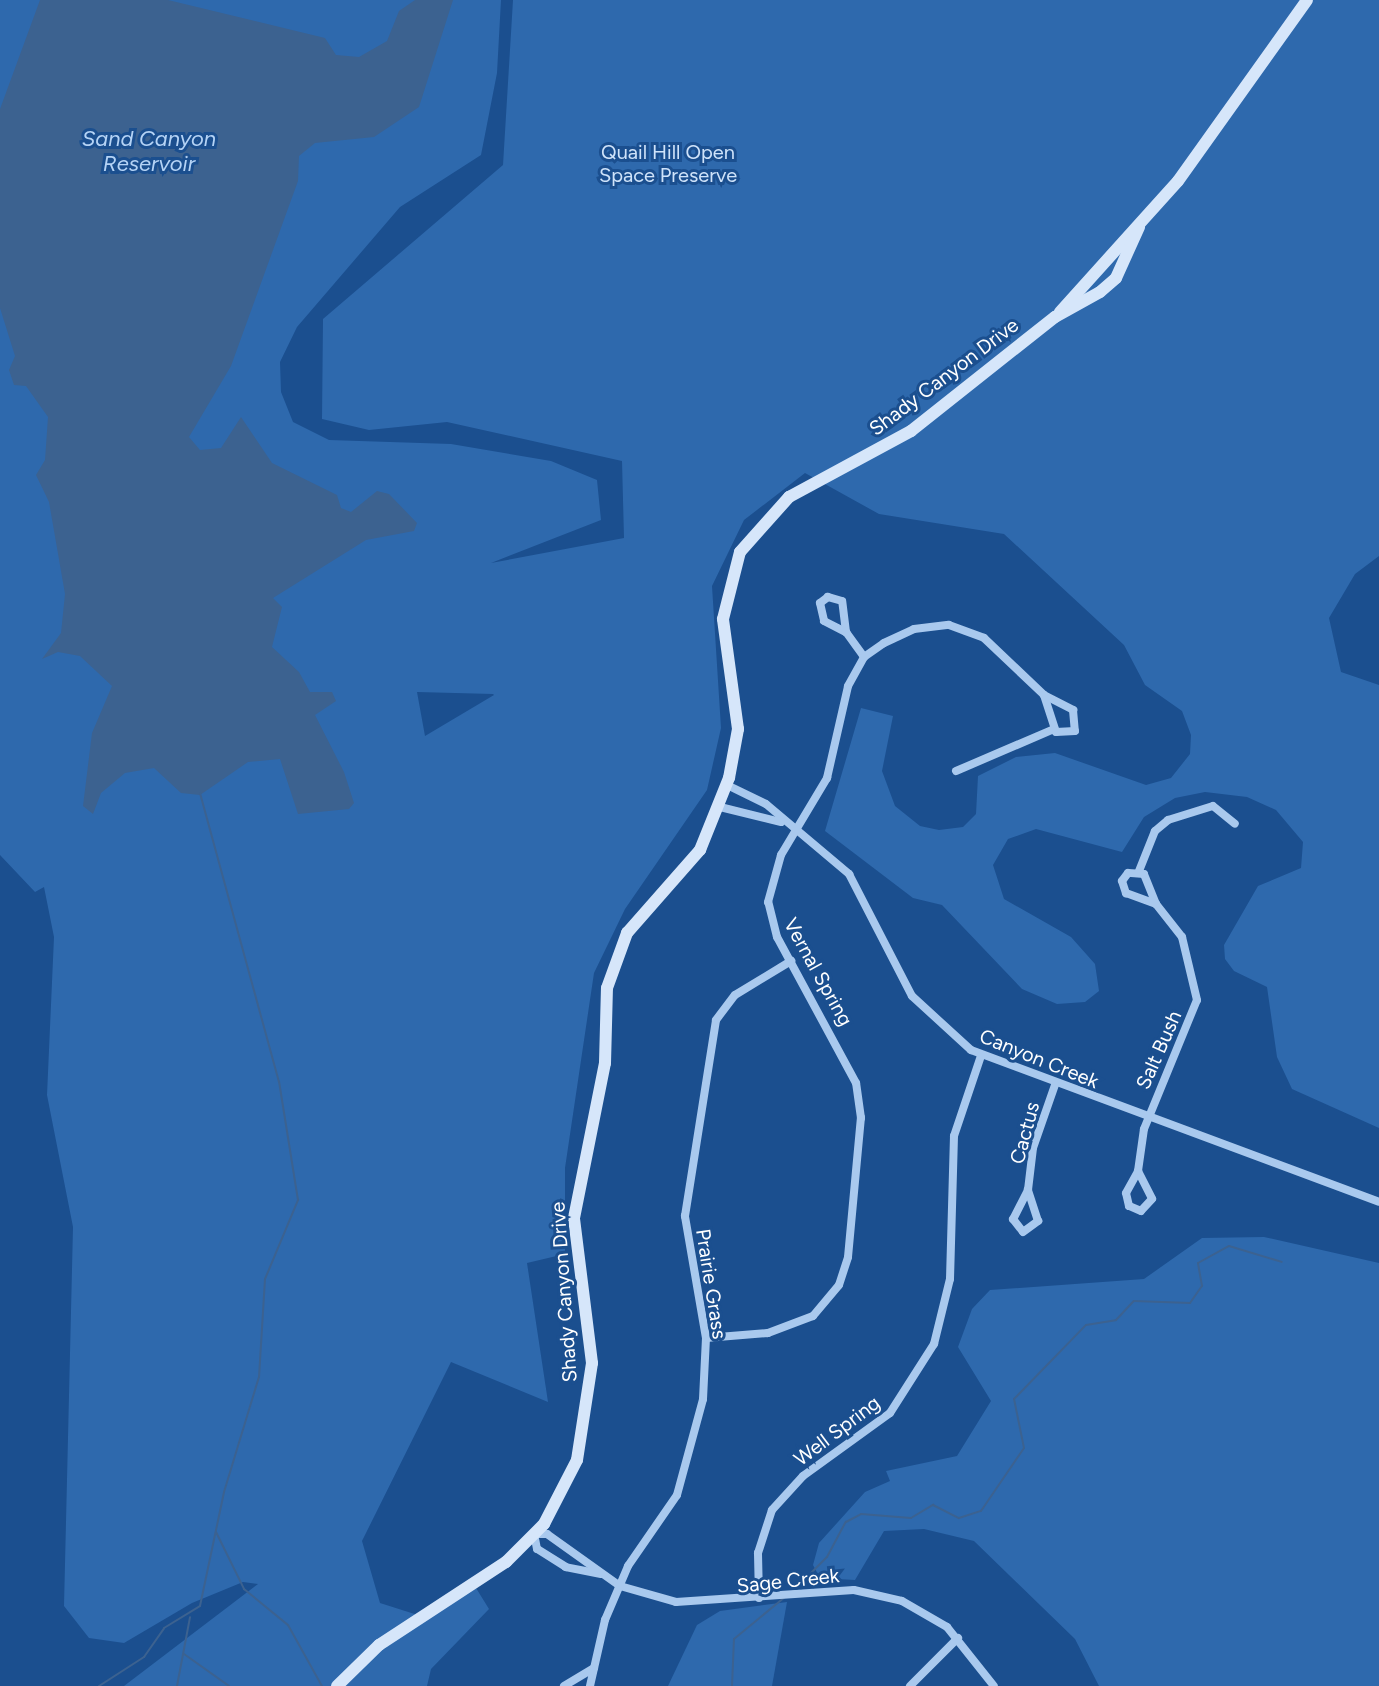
<!DOCTYPE html>
<style>
body{margin:0}
#map{position:relative;width:1379px;height:1686px;overflow:hidden;background:#1b4f8f;font-family:Figtree,sans-serif}
div>[style]{position:absolute}
[style*='--x']{left:calc(var(--x)*1px);top:calc(var(--y)*1px);width:calc(var(--w)*1px);rotate:calc(var(--a)*1deg)}
.green>*{inset:0;background:#2e69ad}
.water>*{inset:0;background:#3c6290}
.stream>*{height:2px;margin:-1px;padding:0 1px;transform-origin:1px;border-radius:1px;background:#3c6290}
.street>*{height:8px;margin:-4px;padding:0 4px;transform-origin:4px;border-radius:4px;background:#a9c9ee}
.secondary>*{height:12px;margin:-6px;padding:0 6px;transform-origin:6px;border-radius:6px;background:#d6e6fa}
span{translate:-50% -50%;white-space:nowrap;text-align:center;line-height:1.15;-webkit-text-stroke:6px #1b4f8f;paint-order:stroke}
.park-label{font-size:20px;color:#cfe3fa}
.street-label{font-size:20px;color:#fff}
.water-label{font-size:22px;color:#b5d3f5;font-style:italic}
</style>
<div id="map">
<div class="green">
<div style="clip-path:polygon(evenodd,0 0,501px 0,497px 73px,481px 155px,400px 207px,297px 327px,280px 362px,281px 392px,293px 422px,329px 440px,451px 444px,551px 461px,597px 480px,601px 520px,491px 563px,624px 538px,622px 461px,447px 422px,369px 430px,322px 419px,323px 319px,503px 165px,513px 0,1379px 0,1379px 556px,1355px 574px,1329px 618px,1341px 672px,1379px 685px,1379px 1128px,1292px 1089px,1277px 1057px,1267px 987px,1234px 971px,1225px 959px,1224px 945px,1258px 886px,1301px 868px,1303px 842px,1276px 810px,1247px 797px,1205px 792px,1175px 798px,1144px 817px,1122px 852px,1036px 829px,1008px 839px,993px 865px,1004px 899px,1071px 937px,1095px 964px,1099px 991px,1085px 1002px,1057px 1004px,1022px 989px,942px 905px,913px 898px,825px 831px,861px 708px,893px 716px,882px 771px,895px 806px,920px 826px,939px 830px,963px 827px,976px 814px,978px 776px,1016px 757px,1055px 753px,1146px 785px,1171px 778px,1190px 754px,1191px 735px,1182px 711px,1145px 685px,1124px 645px,1004px 534px,879px 514px,805px 473px,744px 520px,712px 586px,721px 728px,707px 790px,625px 909px,594px 973px,565px 1168px,565px 1254px,527px 1263px,548px 1402px,451px 1362px,362px 1541px,380px 1603px,424px 1617px,476px 1588px,489px 1609px,431px 1669px,427px 1686px,124px 1686px,258px 1584px,243px 1582px,192px 1603px,124px 1643px,89px 1638px,64px 1606px,73px 1227px,47px 1095px,54px 937px,44px 887px,35px 892px,0 855px,0 0,417px 692px,493px 694px,494px 695px,425px 736px,417px 692px)"></div>
<div style="clip-path:polygon(1264px 1237px,1379px 1263px,1379px 1686px,1099px 1686px,1075px 1639px,974px 1541px,924px 1529px,884px 1531px,855px 1580px,820px 1578px,813px 1565px,819px 1543px,865px 1492px,890px 1481px,886px 1471px,957px 1456px,991px 1401px,958px 1347px,972px 1309px,990px 1290px,1144px 1279px,1202px 1238px)"></div>
<div style="clip-path:polygon(787px 1602px,772px 1686px,668px 1686px,697px 1625px,720px 1611px)"></div>
</div>
<div class="water">
<div style="clip-path:polygon(40px 0,168px 0,325px 38px,336px 55px,359px 57px,387px 41px,399px 11px,415px 0,453px 0,419px 107px,374px 137px,315px 143px,299px 156px,298px 181px,231px 366px,189px 437px,200px 450px,221px 448px,241px 417px,272px 463px,337px 495px,341px 508px,351px 512px,377px 491px,389px 494px,417px 523px,414px 531px,366px 540px,273px 598px,282px 607px,272px 647px,299px 672px,310px 692px,332px 692px,336px 701px,315px 715px,344px 772px,354px 803px,349px 809px,298px 814px,280px 759px,248px 762px,200px 795px,181px 793px,154px 768px,125px 773px,101px 793px,93px 814px,83px 806px,92px 733px,112px 686px,80px 656px,58px 652px,42px 659px,61px 633px,65px 594px,49px 502px,36px 475px,45px 460px,48px 417px,26px 386px,14px 385px,9px 370px,15px 356px,0 308px,0 109px)"></div>
</div>
<div class="stream">
<div style="--x:216;--y:1532;--w:64;--a:63.8"></div>
<div style="--x:244;--y:1589;--w:57;--a:39.3"></div>
<div style="--x:288;--y:1625;--w:70;--a:60.9"></div>
<div style="--x:793;--y:1591;--w:48;--a:-45"></div>
<div style="--x:827;--y:1557;--w:40;--a:-62"></div>
<div style="--x:846;--y:1522;--w:17;--a:-28"></div>
<div style="--x:861;--y:1514;--w:50;--a:4.6"></div>
<div style="--x:911;--y:1518;--w:26;--a:-31"></div>
<div style="--x:933;--y:1505;--w:29;--a:27"></div>
<div style="--x:959;--y:1518;--w:23;--a:-18"></div>
<div style="--x:981;--y:1511;--w:76;--a:-55.7"></div>
<div style="--x:1024;--y:1448;--w:50;--a:-101.5"></div>
<div style="--x:1014;--y:1399;--w:103;--a:-45.8"></div>
<div style="--x:1086;--y:1325;--w:30;--a:-9"></div>
<div style="--x:1116;--y:1320;--w:26;--a:-47"></div>
<div style="--x:1134;--y:1301;--w:56;--a:2"></div>
<div style="--x:1190;--y:1303;--w:21;--a:-55"></div>
<div style="--x:1202;--y:1286;--w:23;--a:-100"></div>
<div style="--x:1198;--y:1263;--w:35;--a:-29"></div>
<div style="--x:1229;--y:1246;--w:55;--a:16.8"></div>
<div style="--x:184;--y:1654;--w:55;--a:35.4"></div>
<div style="--x:99;--y:1686;--w:54;--a:-32.8"></div>
<div style="--x:144;--y:1657;--w:35;--a:-55"></div>
<div style="--x:164;--y:1628;--w:42;--a:-31.4"></div>
<div style="--x:200;--y:1606;--w:116;--a:-78.1"></div>
<div style="--x:224;--y:1492;--w:120;--a:-73.1"></div>
<div style="--x:259;--y:1377;--w:98;--a:-86.5"></div>
<div style="--x:265;--y:1279;--w:86;--a:-67.3"></div>
<div style="--x:298;--y:1200;--w:120;--a:-99.1"></div>
<div style="--x:279;--y:1082;--w:299;--a:-105.3"></div>
<div style="--x:177;--y:1686;--w:70;--a:-79.3"></div>
<div style="--x:732;--y:1686;--w:47;--a:-87.6"></div>
<div style="--x:734;--y:1639;--w:66;--a:-39.5"></div>
</div>
<div class="street">
<div style="--x:846;--y:632;--w:31;--a:-97"></div>
<div style="--x:842;--y:601;--w:15;--a:-164"></div>
<div style="--x:828;--y:597;--w:10;--a:143"></div>
<div style="--x:820;--y:603;--w:18;--a:77"></div>
<div style="--x:824;--y:621;--w:25;--a:27"></div>
<div style="--x:846;--y:632;--w:31;--a:54"></div>
<div style="--x:956;--y:771;--w:107;--a:-23.2"></div>
<div style="--x:727;--y:785;--w:43;--a:26"></div>
<div style="--x:766;--y:804;--w:109;--a:40.1"></div>
<div style="--x:849;--y:874;--w:137;--a:62.7"></div>
<div style="--x:912;--y:996;--w:80;--a:42.5"></div>
<div style="--x:971;--y:1050;--w:435;--a:20.4"></div>
<div style="--x:720;--y:807;--w:63;--a:13.8"></div>
<div style="--x:1139;--y:871;--w:43;--a:-68.2"></div>
<div style="--x:1155;--y:831;--w:17;--a:-40"></div>
<div style="--x:1168;--y:820;--w:47;--a:-17.3"></div>
<div style="--x:1213;--y:806;--w:28;--a:39"></div>
<div style="--x:1138;--y:1171;--w:31;--a:63"></div>
<div style="--x:1152;--y:1199;--w:16;--a:133"></div>
<div style="--x:1141;--y:1211;--w:13;--a:-157"></div>
<div style="--x:1129;--y:1206;--w:13;--a:-103"></div>
<div style="--x:1126;--y:1193;--w:25;--a:-61"></div>
<div style="--x:1138;--y:1171;--w:42;--a:-81.9"></div>
<div style="--x:1144;--y:1129;--w:139;--a:-67.7"></div>
<div style="--x:1197;--y:1000;--w:65;--a:-103.4"></div>
<div style="--x:1182;--y:937;--w:42;--a:-128.2"></div>
<div style="--x:1156;--y:904;--w:32;--a:-112"></div>
<div style="--x:1144;--y:874;--w:16;--a:-176"></div>
<div style="--x:1128;--y:873;--w:10;--a:127"></div>
<div style="--x:1122;--y:881;--w:13;--a:72"></div>
<div style="--x:1126;--y:893;--w:32;--a:20"></div>
<div style="--x:1028;--y:1190;--w:33;--a:117"></div>
<div style="--x:1013;--y:1219;--w:16;--a:52"></div>
<div style="--x:1023;--y:1232;--w:19;--a:-36"></div>
<div style="--x:1038;--y:1221;--w:33;--a:-108"></div>
<div style="--x:1028;--y:1190;--w:42;--a:-83.2"></div>
<div style="--x:1033;--y:1148;--w:67;--a:-70.8"></div>
<div style="--x:706;--y:1338;--w:62;--a:-4.6"></div>
<div style="--x:768;--y:1333;--w:48;--a:-20.7"></div>
<div style="--x:813;--y:1316;--w:40;--a:-50"></div>
<div style="--x:839;--y:1285;--w:29;--a:-72"></div>
<div style="--x:848;--y:1257;--w:140;--a:-84.7"></div>
<div style="--x:861;--y:1118;--w:35;--a:-98"></div>
<div style="--x:856;--y:1083;--w:166;--a:-118.4"></div>
<div style="--x:777;--y:937;--w:36;--a:-104"></div>
<div style="--x:768;--y:902;--w:49;--a:-74.5"></div>
<div style="--x:781;--y:855;--w:90;--a:-59.1"></div>
<div style="--x:827;--y:778;--w:94;--a:-77.1"></div>
<div style="--x:848;--y:686;--w:33;--a:-61"></div>
<div style="--x:864;--y:657;--w:24;--a:-35"></div>
<div style="--x:884;--y:643;--w:33;--a:-25"></div>
<div style="--x:914;--y:629;--w:35;--a:-7"></div>
<div style="--x:949;--y:625;--w:37;--a:20"></div>
<div style="--x:984;--y:638;--w:83;--a:43.5"></div>
<div style="--x:1044;--y:695;--w:33;--a:27"></div>
<div style="--x:1073;--y:710;--w:21;--a:85"></div>
<div style="--x:1075;--y:731;--w:19;--a:177"></div>
<div style="--x:1056;--y:732;--w:39;--a:-108"></div>
<div style="--x:601;--y:1574;--w:36;--a:-169"></div>
<div style="--x:566;--y:1567;--w:34;--a:-148"></div>
<div style="--x:537;--y:1549;--w:15;--a:-101"></div>
<div style="--x:534;--y:1534;--w:13;--a:0"></div>
<div style="--x:547;--y:1534;--w:90;--a:35.5"></div>
<div style="--x:620;--y:1586;--w:58;--a:15.9"></div>
<div style="--x:676;--y:1602;--w:178;--a:-3.9"></div>
<div style="--x:854;--y:1590;--w:49;--a:12.9"></div>
<div style="--x:902;--y:1601;--w:52;--a:30"></div>
<div style="--x:947;--y:1627;--w:75;--a:51.5"></div>
<div style="--x:759;--y:1598;--w:45;--a:-91.3"></div>
<div style="--x:758;--y:1553;--w:45;--a:-72"></div>
<div style="--x:772;--y:1510;--w:46;--a:-47.6"></div>
<div style="--x:803;--y:1476;--w:107;--a:-35.9"></div>
<div style="--x:890;--y:1413;--w:82;--a:-57.5"></div>
<div style="--x:934;--y:1344;--w:67;--a:-76.2"></div>
<div style="--x:950;--y:1279;--w:143;--a:-88.4"></div>
<div style="--x:954;--y:1136;--w:84;--a:-71.4"></div>
<div style="--x:564;--y:1686;--w:35;--a:-31"></div>
<div style="--x:590;--y:1686;--w:68;--a:-77.2"></div>
<div style="--x:605;--y:1620;--w:59;--a:-66.9"></div>
<div style="--x:628;--y:1566;--w:86;--a:-55.4"></div>
<div style="--x:677;--y:1495;--w:99;--a:-74.8"></div>
<div style="--x:703;--y:1399;--w:61;--a:-87.2"></div>
<div style="--x:706;--y:1338;--w:124;--a:-99.8"></div>
<div style="--x:685;--y:1216;--w:198;--a:-81"></div>
<div style="--x:716;--y:1020;--w:31;--a:-53"></div>
<div style="--x:735;--y:995;--w:66;--a:-31.3"></div>
<div style="--x:910;--y:1686;--w:68;--a:-45"></div>
</div>
<div class="secondary">
<div style="--x:1060;--y:312;--w:176;--a:-48"></div>
<div style="--x:1178;--y:181;--w:222;--a:-54.5"></div>
<div style="--x:337;--y:1686;--w:59;--a:-44.3"></div>
<div style="--x:379;--y:1645;--w:152;--a:-33.2"></div>
<div style="--x:506;--y:1562;--w:54;--a:-45"></div>
<div style="--x:544;--y:1524;--w:72;--a:-62.7"></div>
<div style="--x:577;--y:1460;--w:98;--a:-81.2"></div>
<div style="--x:592;--y:1363;--w:146;--a:-97.1"></div>
<div style="--x:574;--y:1218;--w:158;--a:-78.7"></div>
<div style="--x:605;--y:1063;--w:75;--a:-88.5"></div>
<div style="--x:607;--y:988;--w:59;--a:-70"></div>
<div style="--x:627;--y:933;--w:111;--a:-48.7"></div>
<div style="--x:700;--y:850;--w:78;--a:-68.1"></div>
<div style="--x:729;--y:778;--w:50;--a:-79.6"></div>
<div style="--x:738;--y:729;--w:111;--a:-97.8"></div>
<div style="--x:723;--y:619;--w:69;--a:-75.8"></div>
<div style="--x:740;--y:552;--w:74;--a:-48.3"></div>
<div style="--x:789;--y:497;--w:139;--a:-28.4"></div>
<div style="--x:911;--y:431;--w:184;--a:-38.4"></div>
<div style="--x:1055;--y:317;--w:51;--a:-29.1"></div>
<div style="--x:1100;--y:292;--w:21;--a:-41"></div>
<div style="--x:1116;--y:278;--w:56;--a:-65.7"></div>
</div>
<div class="park-label">
<span style="left:668px;top:164px">Quail Hill Open<br>Space Preserve</span>
</div>
<div class="street-label">
<span style="left:944px;top:377px;rotate:-37deg">Shady Canyon Drive</span>
<span style="left:818px;top:972px;rotate:61deg">Vernal Spring</span>
<span style="left:1159px;top:1050px;rotate:-66deg">Salt Bush</span>
<span style="left:1039px;top:1059px;rotate:22deg">Canyon Creek</span>
<span style="left:1025px;top:1133px;rotate:-75deg">Cactus</span>
<span style="left:711px;top:1284px;rotate:81deg">Prairie Grass</span>
<span style="left:564px;top:1292px;rotate:-94deg">Shady Canyon Drive</span>
<span style="left:837px;top:1431px;rotate:-37deg">Well Spring</span>
<span style="left:788px;top:1581px;rotate:-6deg">Sage Creek</span>
</div>
<div class="water-label">
<span style="left:149px;top:151px">Sand Canyon<br>Reservoir</span>
</div>
</div>
